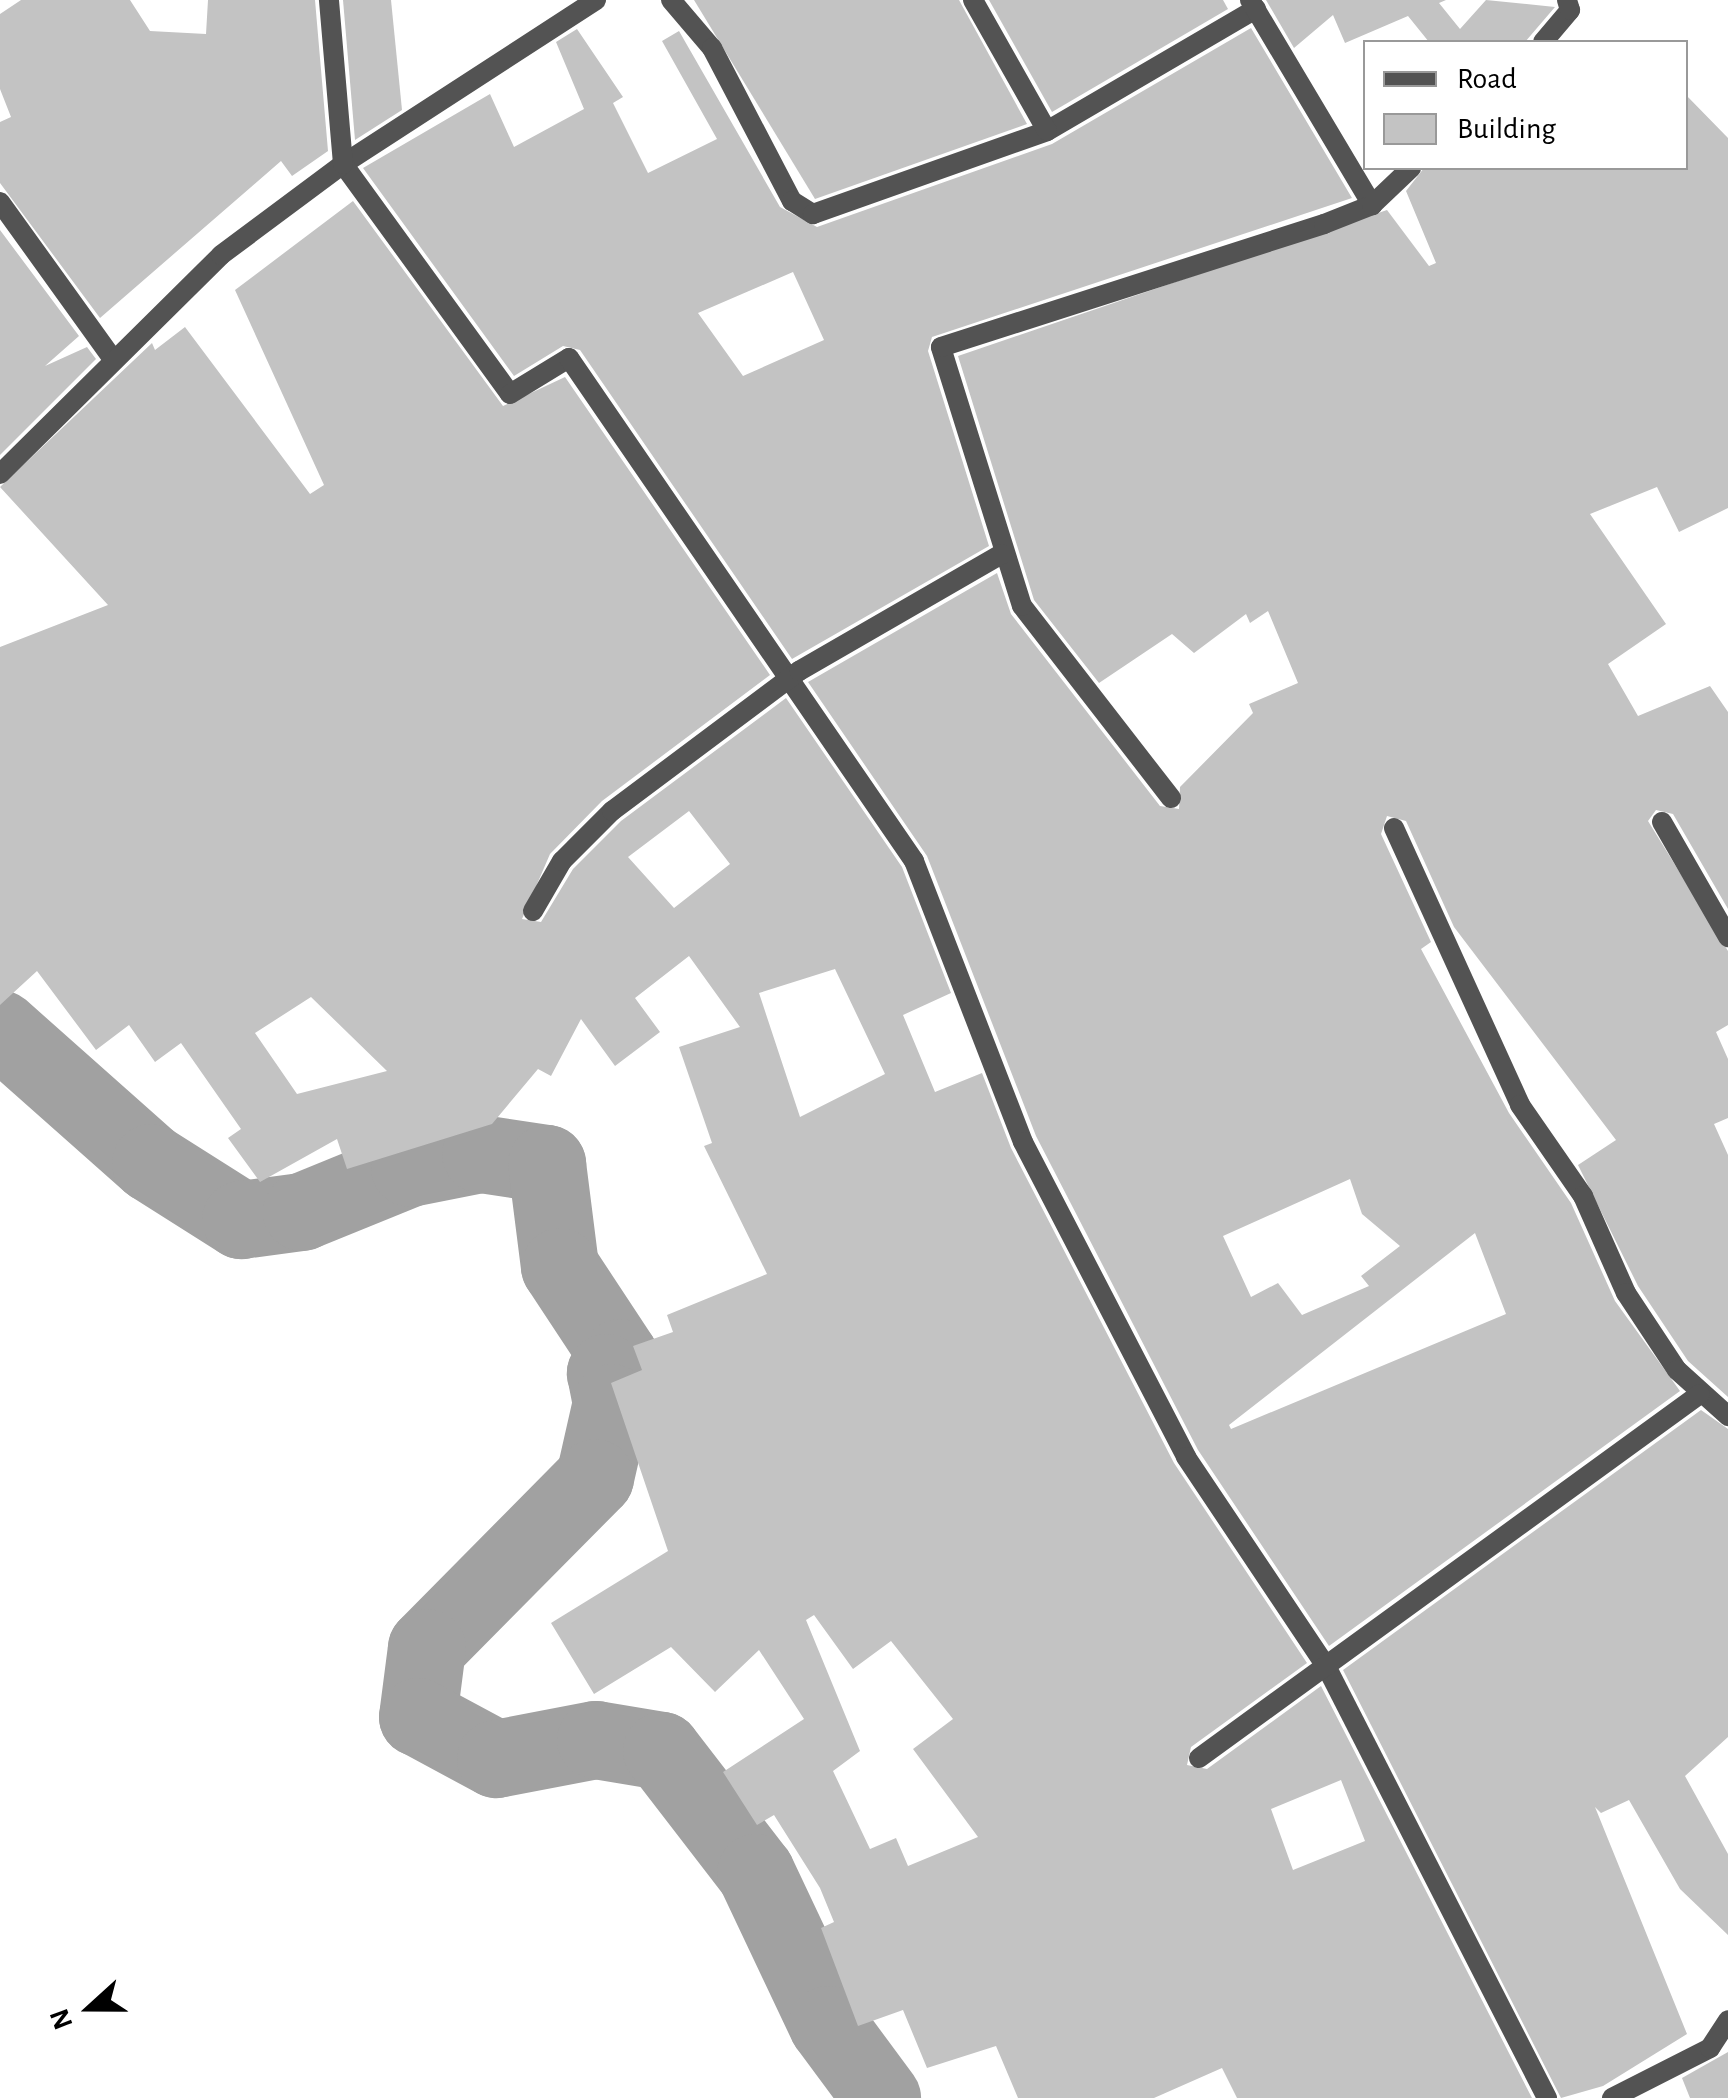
<!DOCTYPE html>
<style>
body{margin:0}
#map{position:relative;width:1728px;height:2098px;overflow:hidden;background:#fff;font-family:"Alegreya Sans",sans-serif}
div>[style]{position:absolute}
[style*='--x']{left:calc(var(--x)*1px);top:calc(var(--y)*1px);width:calc(var(--w)*1px);rotate:calc(var(--a)*1deg)}
.river>*{height:78px;margin:-39px;padding:0 39px;transform-origin:39px;border-radius:39px;background:#a1a1a1}
.building>*{inset:0;background:#c3c3c3}
.street>*{height:20px;margin:-10px;padding:0 10px;transform-origin:10px;border-radius:10px;background:#535353}
span{translate:-50% -50%;white-space:nowrap;text-align:center;line-height:1.15;-webkit-text-stroke:9px #fff;paint-order:stroke}
.legend{position:absolute;left:1363px;top:40px;width:325px;height:130px;box-sizing:border-box;background:#fff;border:2px solid #999;margin:0;padding:12px 18px;list-style:none;font-size:30px;color:#000}
.legend li{display:flex;align-items:center;gap:20px;height:50px}
.legend b{width:50px;border:2px solid #999}
.north{position:absolute;left:40px;top:1958px;width:100px;height:100px;-webkit-text-stroke:8px #fff;paint-order:stroke;rotate:249deg;font-size:28px;font-weight:700;line-height:40px;text-align:center;color:#000}
.north::after{content:'';display:block;margin:auto;width:35px;height:45px;background:#000;clip-path:polygon(50% 0,100% 100%,50% 72%,0 100%)}
</style>
<div id="map">
<div class="river">
<div style="--x:0;--y:1029;--w:202;--a:41.6"></div>
<div style="--x:151;--y:1163;--w:107;--a:32.3"></div>
<div style="--x:241;--y:1220;--w:62;--a:-7.5"></div>
<div style="--x:302;--y:1212;--w:117;--a:-22.2"></div>
<div style="--x:410;--y:1168;--w:72;--a:-11.2"></div>
<div style="--x:481;--y:1154;--w:67;--a:8.6"></div>
<div style="--x:547;--y:1164;--w:104;--a:82.8"></div>
<div style="--x:560;--y:1267;--w:109;--a:56.6"></div>
<div style="--x:620;--y:1358;--w:21;--a:133"></div>
<div style="--x:606;--y:1373;--w:31;--a:79"></div>
<div style="--x:612;--y:1403;--w:77;--a:102.8"></div>
<div style="--x:595;--y:1478;--w:239;--a:134.7"></div>
<div style="--x:427;--y:1648;--w:70;--a:97.4"></div>
<div style="--x:418;--y:1717;--w:89;--a:28.3"></div>
<div style="--x:496;--y:1759;--w:102;--a:-10.8"></div>
<div style="--x:596;--y:1740;--w:67;--a:9.5"></div>
<div style="--x:662;--y:1751;--w:154;--a:52.4"></div>
<div style="--x:756;--y:1873;--w:168;--a:64.7"></div>
<div style="--x:828;--y:2025;--w:91;--a:53.5"></div>
</div>
<div class="building">
<div style="clip-path:polygon(21px 0,130px 0,150px 31px,206px 34px,208px 0,315px 0,328px 151px,292px 176px,281px 161px,100px 318px,0 183px,0 122px,11px 117px,0 89px,0 14px)"></div>
<div style="clip-path:polygon(343px 0,391px 0,402px 110px,355px 140px)"></div>
<div style="clip-path:polygon(694px 0,959px 0,1027px 124px,815px 199px)"></div>
<div style="clip-path:polygon(989px 0,1223px 0,1228px 9px,1052px 112px)"></div>
<div style="clip-path:polygon(1266px 0,1446px 0,1439px 3px,1460px 29px,1486px 0,1555px 7px,1525px 42px,1429px 42px,1408px 16px,1345px 43px,1333px 15px,1294px 48px)"></div>
<div style="clip-path:polygon(evenodd,1251px 28px,1352px 198px,932px 337px,928px 351px,989px 546px,792px 659px,580px 350px,563px 346px,514px 376px,363px 168px,490px 94px,514px 147px,584px 109px,556px 42px,577px 29px,623px 97px,613px 103px,648px 173px,717px 139px,662px 41px,679px 31px,780px 207px,817px 227px,1052px 144px,1251px 28px,793px 272px,824px 340px,743px 376px,698px 313px,793px 272px)"></div>
<div style="clip-path:polygon(evenodd,1686px 95px,1728px 138px,1728px 508px,1679px 532px,1657px 487px,1590px 514px,1666px 624px,1608px 664px,1638px 716px,1710px 686px,1728px 712px,1728px 909px,1673px 814px,1656px 810px,1648px 821px,1728px 951px,1728px 1025px,1716px 1032px,1728px 1059px,1728px 1118px,1714px 1124px,1728px 1155px,1728px 1397px,1688px 1361px,1638px 1286px,1578px 1165px,1616px 1140px,1454px 927px,1406px 821px,1387px 816px,1381px 834px,1431px 942px,1421px 949px,1509px 1113px,1571px 1203px,1615px 1301px,1680px 1391px,1329px 1646px,1198px 1450px,1036px 1136px,927px 856px,808px 682px,997px 573px,1011px 614px,1160px 806px,1179px 809px,1180px 787px,1253px 713px,1249px 704px,1298px 683px,1268px 611px,1250px 623px,1246px 614px,1194px 653px,1172px 634px,1099px 683px,1034px 600px,958px 356px,1387px 210px,1429px 266px,1436px 263px,1406px 191px,1424px 168px,1686px 168px,1686px 95px,1350px 1179px,1362px 1214px,1400px 1246px,1361px 1276px,1369px 1286px,1302px 1315px,1278px 1283px,1251px 1297px,1223px 1236px,1350px 1179px,1686px 95px,1475px 1233px,1506px 1314px,1231px 1429px,1229px 1425px,1475px 1233px)"></div>
<div style="clip-path:polygon(evenodd,353px 201px,503px 406px,565px 377px,770px 675px,602px 801px,550px 854px,522px 919px,541px 922px,573px 869px,621px 821px,786px 698px,902px 867px,951px 993px,903px 1015px,935px 1092px,982px 1073px,1011px 1148px,1174px 1463px,1307px 1663px,1191px 1747px,1187px 1765px,1207px 1769px,1321px 1686px,1532px 2098px,1237px 2098px,1222px 2068px,1154px 2098px,1018px 2098px,996px 2046px,927px 2068px,903px 2010px,858px 2026px,821px 1928px,834px 1922px,820px 1888px,774px 1815px,757px 1825px,723px 1772px,804px 1719px,759px 1650px,715px 1692px,671px 1647px,594px 1694px,551px 1623px,668px 1551px,611px 1383px,642px 1370px,633px 1346px,673px 1332px,667px 1315px,767px 1274px,704px 1146px,712px 1143px,679px 1047px,740px 1027px,689px 956px,635px 998px,660px 1032px,615px 1066px,581px 1019px,551px 1076px,538px 1069px,492px 1124px,347px 1169px,337px 1139px,260px 1182px,228px 1138px,241px 1129px,181px 1043px,155px 1062px,129px 1025px,96px 1050px,37px 971px,0 1005px,0 647px,108px 605px,0 487px,152px 343px,155px 350px,185px 327px,310px 494px,324px 485px,235px 290px,353px 201px,689px 811px,730px 864px,674px 908px,628px 857px,689px 811px,353px 201px,835px 969px,885px 1074px,800px 1117px,759px 993px,835px 969px,353px 201px,311px 997px,387px 1071px,297px 1094px,255px 1033px,311px 997px,353px 201px,814px 1615px,853px 1669px,891px 1641px,953px 1719px,913px 1749px,978px 1837px,908px 1866px,896px 1838px,870px 1849px,833px 1771px,860px 1751px,806px 1620px,814px 1615px,353px 201px,1341px 1780px,1365px 1841px,1293px 1870px,1271px 1809px,1341px 1780px)"></div>
<div style="clip-path:polygon(0 230px,79px 336px,45px 366px,87px 347px,96px 359px,0 455px)"></div>
<div style="clip-path:polygon(1701px 1410px,1728px 1429px,1728px 1737px,1685px 1776px,1728px 1854px,1728px 1935px,1680px 1889px,1629px 1800px,1601px 1813px,1595px 1807px,1687px 2034px,1603px 2086px,1561px 2098px,1343px 1670px)"></div>
<div style="clip-path:polygon(1728px 2052px,1728px 2098px,1690px 2098px,1682px 2078px)"></div>
</div>
<div class="street">
<div style="--x:596;--y:0;--w:302;--a:147"></div>
<div style="--x:343;--y:164;--w:284;--a:54"></div>
<div style="--x:510;--y:394;--w:69;--a:-31.4"></div>
<div style="--x:569;--y:358;--w:610;--a:55.55"></div>
<div style="--x:914;--y:861;--w:301;--a:68.8"></div>
<div style="--x:1023;--y:1142;--w:355;--a:62.6"></div>
<div style="--x:1186;--y:1457;--w:254;--a:56.2"></div>
<div style="--x:1327;--y:1668;--w:483;--a:62.9"></div>
<div style="--x:671;--y:0;--w:63;--a:49.5"></div>
<div style="--x:712;--y:48;--w:173;--a:62.4"></div>
<div style="--x:792;--y:201;--w:25;--a:32"></div>
<div style="--x:813;--y:214;--w:248;--a:-19.5"></div>
<div style="--x:1047;--y:131;--w:242;--a:-30.3"></div>
<div style="--x:973;--y:0;--w:150;--a:60.5"></div>
<div style="--x:1250;--y:0;--w:239;--a:59.2"></div>
<div style="--x:1543;--y:42;--w:42;--a:-49.8"></div>
<div style="--x:1570;--y:10;--w:10;--a:-107"></div>
<div style="--x:0;--y:202;--w:188;--a:54.3"></div>
<div style="--x:0;--y:474;--w:311;--a:-44.7"></div>
<div style="--x:221;--y:255;--w:152;--a:-36.7"></div>
<div style="--x:343;--y:164;--w:165;--a:-94.9"></div>
<div style="--x:1171;--y:798;--w:243;--a:-127.8"></div>
<div style="--x:1022;--y:606;--w:271;--a:-107.4"></div>
<div style="--x:941;--y:347;--w:402;--a:-17.8"></div>
<div style="--x:1324;--y:224;--w:52;--a:-21.6"></div>
<div style="--x:1372;--y:205;--w:54;--a:-43.5"></div>
<div style="--x:1662;--y:822;--w:133;--a:60.1"></div>
<div style="--x:1394;--y:828;--w:304;--a:65.5"></div>
<div style="--x:1520;--y:1105;--w:111;--a:55.3"></div>
<div style="--x:1583;--y:1196;--w:106;--a:66.1"></div>
<div style="--x:1626;--y:1293;--w:92;--a:56.5"></div>
<div style="--x:1677;--y:1370;--w:69;--a:42"></div>
<div style="--x:533;--y:911;--w:58;--a:-59.9"></div>
<div style="--x:562;--y:861;--w:71;--a:-45"></div>
<div style="--x:612;--y:811;--w:234;--a:-36.8"></div>
<div style="--x:799;--y:671;--w:234;--a:-30"></div>
<div style="--x:1199;--y:1758;--w:619;--a:-36"></div>
<div style="--x:1612;--y:2098;--w:110;--a:-27"></div>
<div style="--x:1710;--y:2048;--w:33;--a:-57"></div>
</div>
<ul class="legend">
<li><b style="height:12px;background:#535353"></b>Road</li>
<li><b style="height:28px;background:#c3c3c3"></b>Building</li>
</ul>
<div class="north">N</div>
</div>
